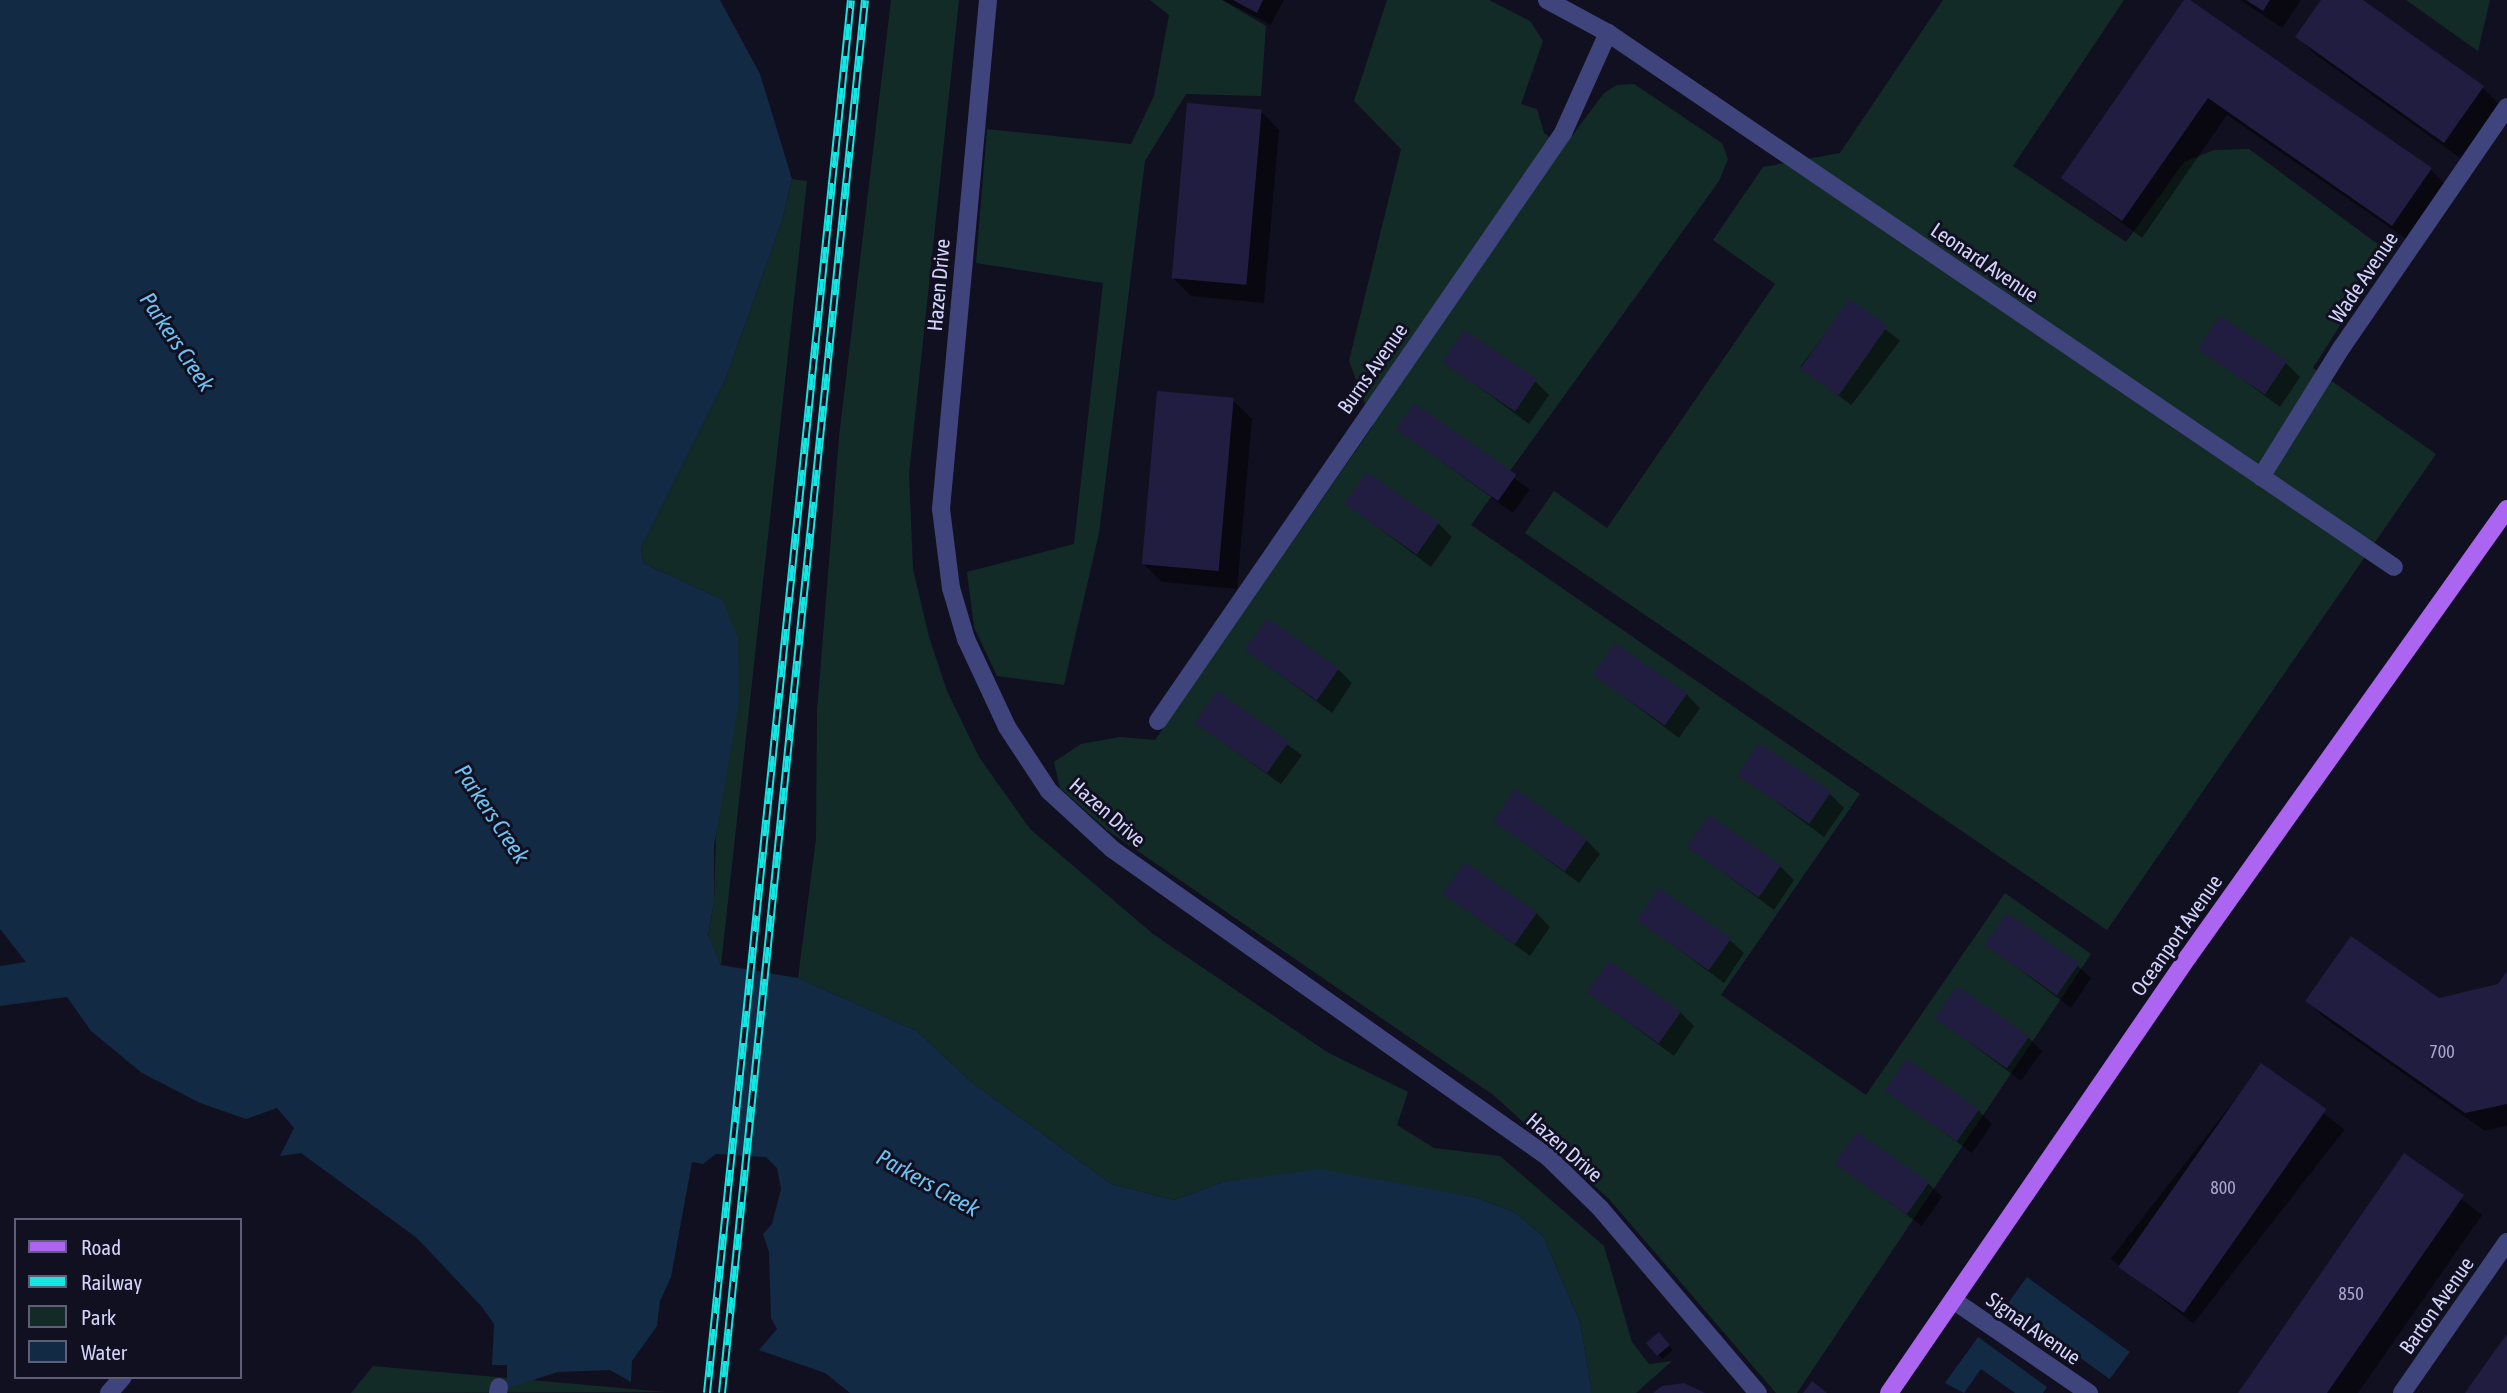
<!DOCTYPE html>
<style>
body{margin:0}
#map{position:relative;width:2507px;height:1393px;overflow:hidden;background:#111021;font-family:"Asap Condensed",sans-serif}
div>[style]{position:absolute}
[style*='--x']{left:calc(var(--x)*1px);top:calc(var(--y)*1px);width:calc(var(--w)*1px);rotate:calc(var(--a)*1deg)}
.green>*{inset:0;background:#132b27}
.water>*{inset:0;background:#122a43;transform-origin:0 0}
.shadow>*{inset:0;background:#0007;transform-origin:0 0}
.building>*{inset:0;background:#201d41;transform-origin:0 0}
.minor>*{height:18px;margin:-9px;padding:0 9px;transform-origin:9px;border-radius:9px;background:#3f447c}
.major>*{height:18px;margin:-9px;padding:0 9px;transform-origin:9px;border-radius:9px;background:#ac65f1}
.rail>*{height:8px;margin-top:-4px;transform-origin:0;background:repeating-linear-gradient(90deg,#111021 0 16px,#15e6e2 0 32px);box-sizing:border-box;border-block:2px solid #15e6e2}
span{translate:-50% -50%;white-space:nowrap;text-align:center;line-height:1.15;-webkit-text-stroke:6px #111021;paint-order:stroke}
.number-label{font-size:18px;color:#a7a6cc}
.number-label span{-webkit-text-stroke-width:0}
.street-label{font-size:21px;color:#d4d4fb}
.water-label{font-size:23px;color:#6cc4f2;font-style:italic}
.legend{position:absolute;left:14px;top:1218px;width:228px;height:161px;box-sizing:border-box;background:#111021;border:2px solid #5f5e78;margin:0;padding:9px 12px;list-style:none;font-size:21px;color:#d4d4fb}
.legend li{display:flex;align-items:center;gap:14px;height:35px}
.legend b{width:35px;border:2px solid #5f5e78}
</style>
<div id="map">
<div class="green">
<div style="clip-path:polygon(891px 0,959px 0,909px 474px,913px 569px,929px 637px,947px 691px,979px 757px,1030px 829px,1153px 934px,1327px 1052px,1408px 1092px,1397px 1125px,1434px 1148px,1500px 1156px,1604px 1246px,1632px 1342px,1649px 1364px,1672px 1361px,1636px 1393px,1592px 1393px,1580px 1322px,1543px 1236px,1514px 1212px,1474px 1197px,1404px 1186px,1248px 1180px,1223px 1182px,1174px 1200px,1111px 1184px,970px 1081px,917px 1031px,798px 978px,816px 839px,817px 711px,839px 437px)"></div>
<div style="clip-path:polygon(1150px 0,1222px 0,1266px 26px,1261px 96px,1186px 94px,1145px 161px,1099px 533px,1064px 685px,997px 676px,974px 627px,967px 572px,1074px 544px,1103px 283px,976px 263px,987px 129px,1131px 144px,1154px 96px,1169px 15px)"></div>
<div style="clip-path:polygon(1387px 0,1489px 0,1530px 21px,1543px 41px,1521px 104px,1537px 109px,1544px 133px,1563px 148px,1604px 93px,1617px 85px,1634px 84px,1722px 143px,1728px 159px,1719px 181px,1471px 525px,1860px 794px,1721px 995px,1866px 1095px,2005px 893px,2091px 954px,1797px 1393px,1776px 1393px,1609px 1199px,1492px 1094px,1107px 830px,1060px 788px,1054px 762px,1081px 744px,1120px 737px,1155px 740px,1373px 426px,1349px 361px,1401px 149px,1354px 101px)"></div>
<div style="clip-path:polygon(1943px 0,2124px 0,2013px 166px,2126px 242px,2184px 162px,2214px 150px,2249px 149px,2387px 251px,2313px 368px,2436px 454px,2107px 930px,1525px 533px,1554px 491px,1607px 528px,1775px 284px,1713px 240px,1763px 167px,1840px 153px)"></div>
<div style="clip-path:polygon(2406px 0,2490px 0,2478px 51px)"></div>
<div style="clip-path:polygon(792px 179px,807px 181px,721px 965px,708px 936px,714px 903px,723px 600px,643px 563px,641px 548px,726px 378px,782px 221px)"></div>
<div style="clip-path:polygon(373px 1366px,666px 1392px,351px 1393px)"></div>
</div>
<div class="water">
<div style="clip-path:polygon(0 0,720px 0,760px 74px,792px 179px,782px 221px,726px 378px,641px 548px,643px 563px,723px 600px,738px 639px,739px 702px,714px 846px,714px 903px,708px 935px,721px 965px,798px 978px,917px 1031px,970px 1081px,1111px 1184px,1174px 1200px,1223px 1182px,1320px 1169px,1474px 1197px,1514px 1212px,1543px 1236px,1580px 1322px,1592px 1393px,850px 1393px,825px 1373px,759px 1350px,777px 1329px,771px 1318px,769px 1252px,763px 1234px,772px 1224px,781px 1189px,777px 1168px,766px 1157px,716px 1154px,703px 1164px,692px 1162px,671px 1277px,660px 1301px,657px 1326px,632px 1361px,631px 1382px,610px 1370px,558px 1372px,507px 1388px,507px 1365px,492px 1365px,494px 1324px,482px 1307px,417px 1238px,301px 1153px,280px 1156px,294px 1128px,277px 1108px,246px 1119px,200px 1103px,142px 1073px,91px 1031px,67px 997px,0 1006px,0 966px,26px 962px,0 929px)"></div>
<div style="left:2027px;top:1277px;width:127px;height:34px;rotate:36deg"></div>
<div style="clip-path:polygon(1978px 1337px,2047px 1387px,2043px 1393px,2015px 1393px,1981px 1369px,1964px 1393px,1945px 1383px)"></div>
</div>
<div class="shadow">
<div style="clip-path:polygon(1223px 0,1284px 0,1271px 25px)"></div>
<div style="clip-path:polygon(2186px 0,2431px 170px,2449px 188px,2412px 243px,2227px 115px,2142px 238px,2063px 178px)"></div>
<div style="clip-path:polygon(2240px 0,2301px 0,2282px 28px)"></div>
<div style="clip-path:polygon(2323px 0,2360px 0,2483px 88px,2501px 106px,2463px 160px,2316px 55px,2297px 37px)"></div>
<div style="clip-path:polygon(1261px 111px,1279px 130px,1264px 303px,1191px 296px,1173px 278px)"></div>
<div style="left:1849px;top:302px;width:64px;height:81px;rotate:37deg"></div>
<div style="clip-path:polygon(2200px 348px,2286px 363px,2300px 377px,2280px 407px)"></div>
<div style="clip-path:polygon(1445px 362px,1535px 381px,1549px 395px,1529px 424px)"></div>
<div style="clip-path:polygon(1233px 400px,1252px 419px,1237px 589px,1162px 582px,1143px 564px)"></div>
<div style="left:1415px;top:406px;width:142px;height:29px;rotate:36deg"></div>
<div style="clip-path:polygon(1347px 504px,1438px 523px,1452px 537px,1431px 567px)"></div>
<div style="clip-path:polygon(1247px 650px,1338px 669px,1352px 683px,1332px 713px)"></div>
<div style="clip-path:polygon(1595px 675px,1686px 694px,1700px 708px,1679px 738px)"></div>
<div style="left:1218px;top:694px;width:104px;height:36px;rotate:36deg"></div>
<div style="clip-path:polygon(1739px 774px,1830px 794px,1844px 808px,1824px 837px)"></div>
<div style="clip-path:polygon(1495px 821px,1586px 840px,1600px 854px,1579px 883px)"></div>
<div style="clip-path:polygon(1689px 847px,1780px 866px,1794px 880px,1774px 910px)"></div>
<div style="clip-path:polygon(1445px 894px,1536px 913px,1550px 927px,1530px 956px)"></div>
<div style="clip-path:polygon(1639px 920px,1730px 940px,1744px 953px,1724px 983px)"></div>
<div style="clip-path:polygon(1987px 945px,2077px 965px,2091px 978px,2071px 1008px)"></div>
<div style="clip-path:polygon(2507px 974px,2507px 1126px,2485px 1131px,2326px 1019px,2307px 1001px,2438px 1000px,2499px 986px)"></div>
<div style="clip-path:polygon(1589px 993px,1680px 1012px,1694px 1026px,1674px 1056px)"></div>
<div style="clip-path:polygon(1937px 1018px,2028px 1037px,2042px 1051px,2021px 1081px)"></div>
<div style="left:2262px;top:1065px;width:105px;height:246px;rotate:38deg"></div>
<div style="clip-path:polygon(1887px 1091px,1978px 1110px,1992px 1124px,1972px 1153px)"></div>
<div style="clip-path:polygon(2405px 1155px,2482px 1215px,2358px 1393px,2240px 1393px)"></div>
<div style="clip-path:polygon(1837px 1164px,1928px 1183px,1942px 1197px,1922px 1226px)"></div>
<div style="clip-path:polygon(1663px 1338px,1673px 1350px,1662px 1359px,1649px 1343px)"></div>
</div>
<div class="building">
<div style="clip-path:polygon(1233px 0,1263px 0,1257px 13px)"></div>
<div style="clip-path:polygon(2184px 0,2190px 0,2432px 168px,2392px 226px,2208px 98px,2122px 221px,2061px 178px)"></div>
<div style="clip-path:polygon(2246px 0,2270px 0,2263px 11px)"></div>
<div style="clip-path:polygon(2321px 0,2363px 0,2484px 86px,2444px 143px,2295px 37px)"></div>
<div style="left:1187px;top:103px;width:75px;height:176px;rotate:5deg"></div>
<div style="left:1849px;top:299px;width:47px;height:85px;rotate:35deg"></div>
<div style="left:2220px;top:316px;width:81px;height:40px;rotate:34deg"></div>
<div style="left:1464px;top:330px;width:88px;height:39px;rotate:34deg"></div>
<div style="left:1157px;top:391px;width:77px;height:174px;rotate:5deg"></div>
<div style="left:1414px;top:403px;width:125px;height:32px;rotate:35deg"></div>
<div style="left:1367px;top:472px;width:88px;height:39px;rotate:35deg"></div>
<div style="left:1267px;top:618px;width:88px;height:39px;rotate:35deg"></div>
<div style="left:1615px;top:643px;width:88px;height:39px;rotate:35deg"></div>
<div style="left:1217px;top:691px;width:88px;height:39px;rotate:35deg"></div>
<div style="left:1759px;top:743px;width:87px;height:39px;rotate:34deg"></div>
<div style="left:1515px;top:789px;width:88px;height:39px;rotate:35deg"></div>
<div style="left:1709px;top:815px;width:88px;height:39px;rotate:35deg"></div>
<div style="left:1465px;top:862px;width:88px;height:39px;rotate:35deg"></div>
<div style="left:1659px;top:888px;width:88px;height:39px;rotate:35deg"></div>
<div style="left:2007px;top:913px;width:88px;height:39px;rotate:35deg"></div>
<div style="clip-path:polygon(2351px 936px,2439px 998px,2498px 984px,2507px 971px,2507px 1104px,2465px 1113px,2305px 1001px)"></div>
<div style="left:1609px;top:961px;width:88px;height:39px;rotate:35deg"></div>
<div style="left:1957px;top:986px;width:88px;height:39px;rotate:35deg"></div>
<div style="left:1907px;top:1059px;width:88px;height:39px;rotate:35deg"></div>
<div style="left:2261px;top:1063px;width:80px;height:249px;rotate:35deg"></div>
<div style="left:1857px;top:1132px;width:88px;height:39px;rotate:35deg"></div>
<div style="clip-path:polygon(2404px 1153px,2464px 1195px,2327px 1393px,2238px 1393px)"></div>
<div style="left:1659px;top:1332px;width:17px;height:17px;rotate:50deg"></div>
<div style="clip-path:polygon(2507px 1334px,2507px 1393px,2465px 1393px,2469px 1387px)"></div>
<div style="clip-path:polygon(1812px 1381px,1827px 1393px,1803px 1393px)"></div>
<div style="clip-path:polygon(1684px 1383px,1705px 1393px,1653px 1393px,1662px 1386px)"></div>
</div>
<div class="minor">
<div style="--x:988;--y:0;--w:511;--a:95.28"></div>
<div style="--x:941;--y:509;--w:80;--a:82.8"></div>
<div style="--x:951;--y:588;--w:53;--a:73.6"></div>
<div style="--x:966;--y:639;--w:97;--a:65"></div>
<div style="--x:1007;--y:727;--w:77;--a:56.7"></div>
<div style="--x:1049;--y:791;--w:86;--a:42.6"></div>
<div style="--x:1112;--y:849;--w:534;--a:35.24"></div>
<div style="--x:1548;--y:1157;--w:73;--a:44.4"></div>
<div style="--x:1600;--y:1208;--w:243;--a:49.5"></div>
<div style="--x:1547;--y:0;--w:69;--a:28.4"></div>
<div style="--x:1608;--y:33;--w:950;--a:34.19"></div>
<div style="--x:2261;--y:477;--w:153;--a:-58.1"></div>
<div style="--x:2342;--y:347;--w:291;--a:-55.5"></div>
<div style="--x:1158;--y:721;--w:714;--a:-55.44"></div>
<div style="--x:1563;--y:133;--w:110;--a:-65.8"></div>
<div style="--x:1953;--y:1300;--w:165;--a:34.4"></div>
<div style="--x:109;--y:1393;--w:21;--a:-49"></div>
<div style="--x:498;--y:1393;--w:6;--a:-81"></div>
<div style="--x:2402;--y:1393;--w:184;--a:-55.2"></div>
</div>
<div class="major">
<div style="--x:1889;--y:1393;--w:529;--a:-55.56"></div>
<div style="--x:2188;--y:957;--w:550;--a:-54.55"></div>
</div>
<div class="rail">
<div style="--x:707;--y:1393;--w:1400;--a:-84.1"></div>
<div style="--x:722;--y:1393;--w:1400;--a:-84.14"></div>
</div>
<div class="number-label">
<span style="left:2442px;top:1052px">700</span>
<span style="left:2223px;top:1188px">800</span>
<span style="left:2351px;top:1294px">850</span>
</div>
<div class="street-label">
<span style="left:1985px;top:262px;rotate:34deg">Leonard Avenue</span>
<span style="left:2363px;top:277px;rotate:-56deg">Wade Avenue</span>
<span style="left:938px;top:285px;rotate:-85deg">Hazen Drive</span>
<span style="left:1372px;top:368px;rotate:-55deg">Burns Avenue</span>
<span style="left:1108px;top:812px;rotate:41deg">Hazen Drive</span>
<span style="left:2176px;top:935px;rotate:-55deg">Oceanport Avenue</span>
<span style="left:1565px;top:1147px;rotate:41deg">Hazen Drive</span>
<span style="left:2436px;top:1305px;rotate:-55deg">Barton Avenue</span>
<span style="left:2034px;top:1328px;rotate:35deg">Signal Avenue</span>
</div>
<div class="water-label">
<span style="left:177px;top:342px;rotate:56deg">Parkers Creek</span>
<span style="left:492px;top:814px;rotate:56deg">Parkers Creek</span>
<span style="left:928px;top:1183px;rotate:29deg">Parkers Creek</span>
</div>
<ul class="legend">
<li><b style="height:9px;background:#ac65f1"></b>Road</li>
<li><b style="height:9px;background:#15e6e2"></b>Railway</li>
<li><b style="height:19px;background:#132b27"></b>Park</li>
<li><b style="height:19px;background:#122a43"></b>Water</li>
</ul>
</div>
